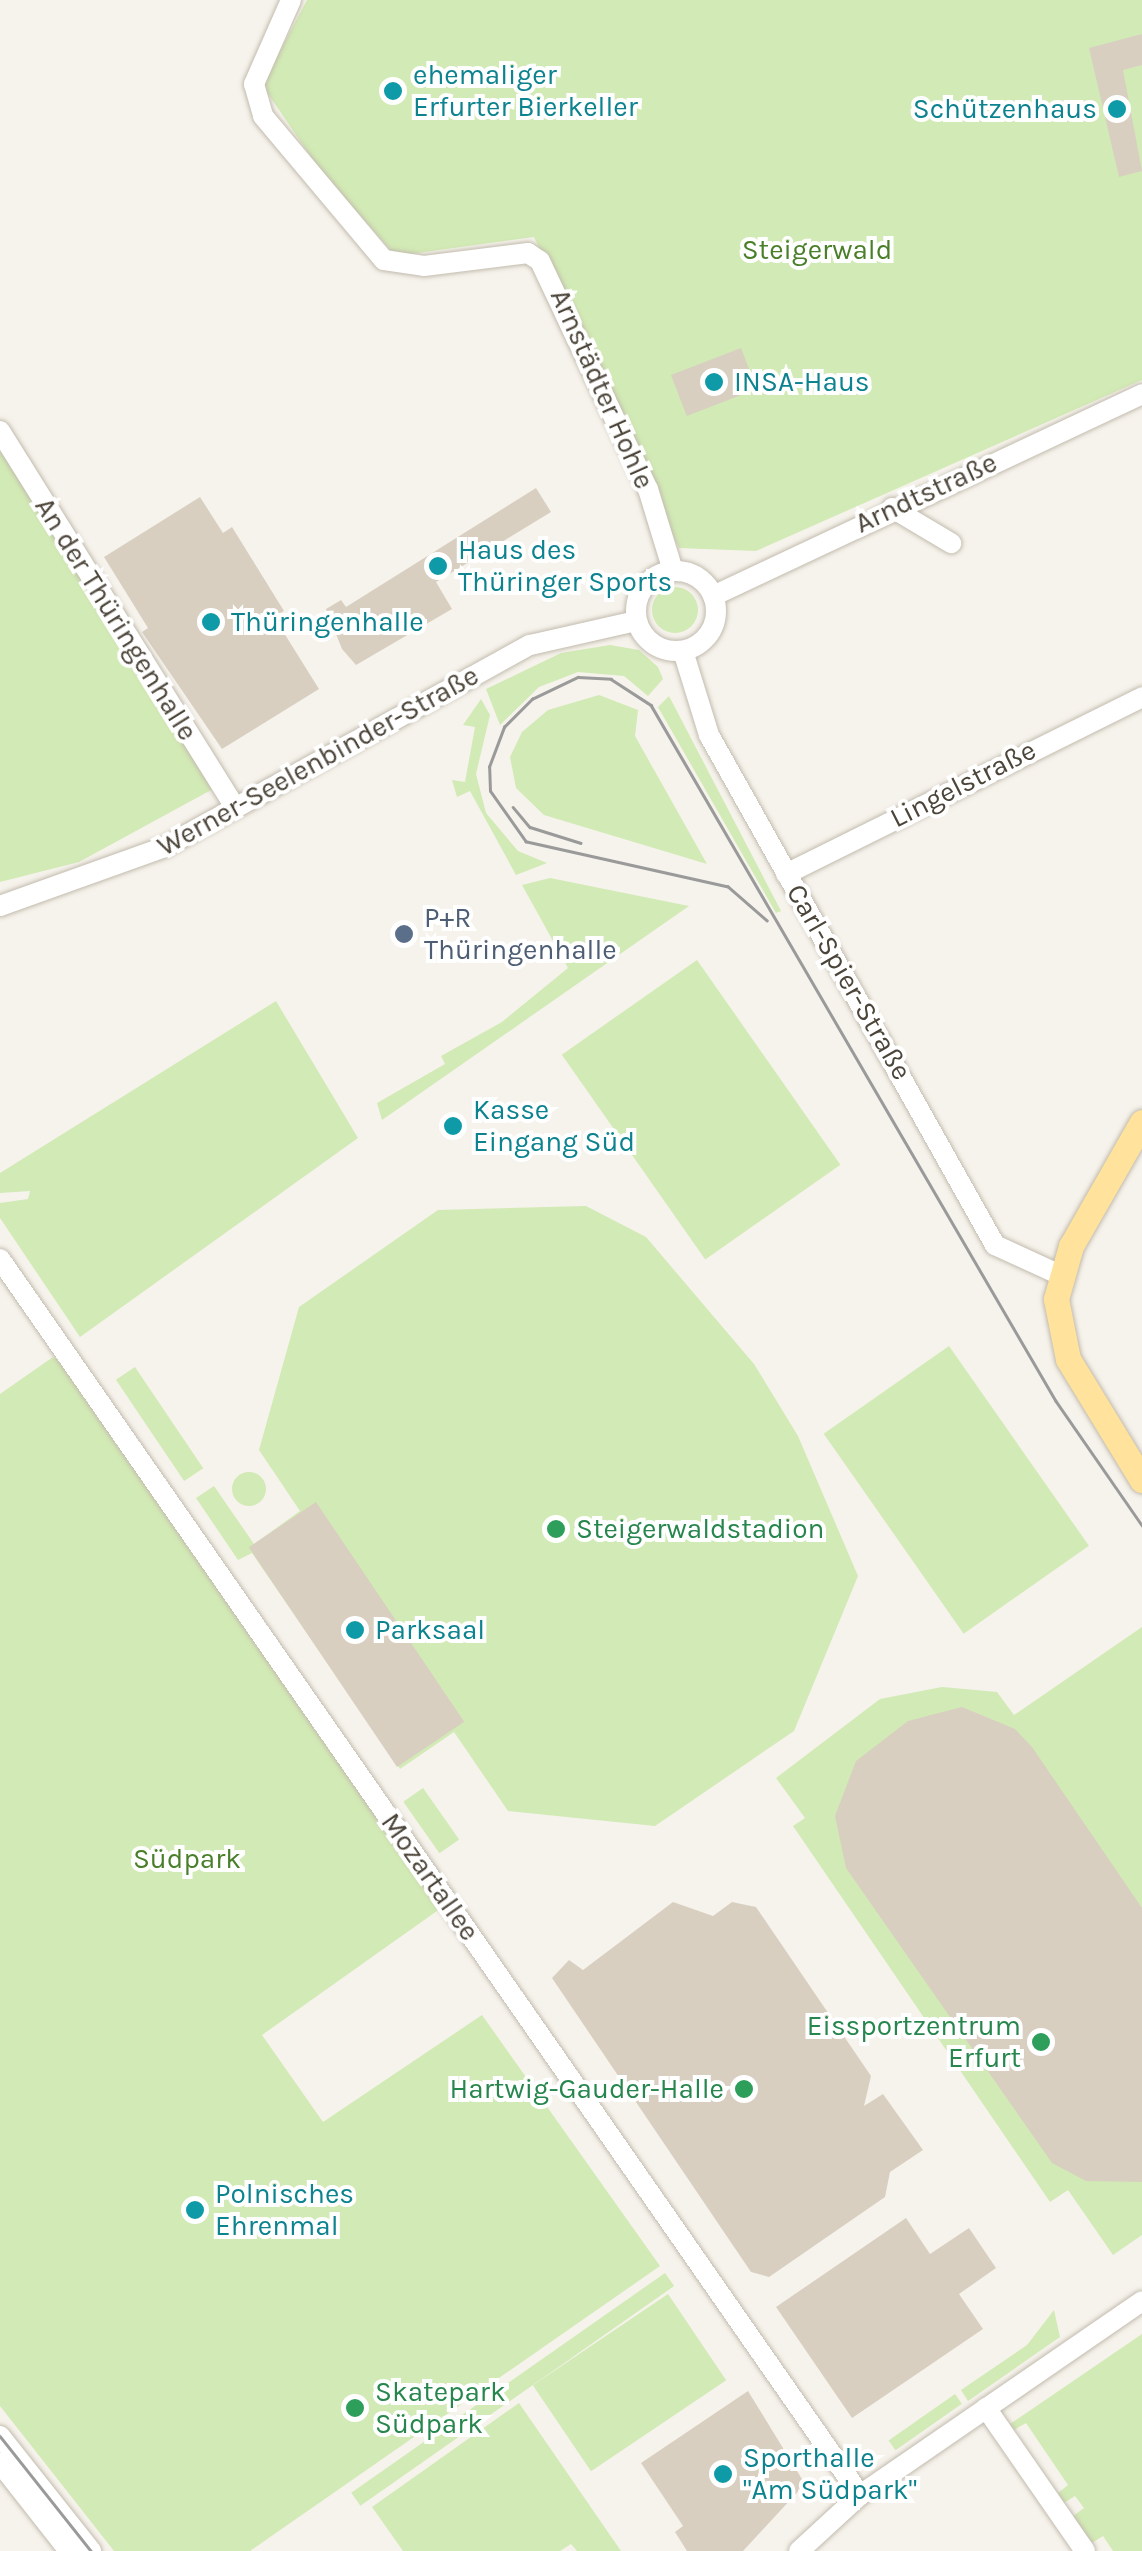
<!DOCTYPE html>
<meta charset="utf-8">
<style>
body{margin:0}
#map{position:relative;width:1142px;height:2551px;overflow:hidden;background:#f6f3ec;font-family:Karla,sans-serif}
div>[style]{position:absolute}
[style*='--x']{left:calc(var(--x)*1px);top:calc(var(--y)*1px);width:calc(var(--w)*1px);rotate:calc(var(--a)*1deg)}
.green>*{inset:0;background:#d2eab5;transform-origin:0 0}
.round{border-radius:50%}
.building>*{inset:0;background:#d8cfc1;transform-origin:0 0}
.roads{filter:drop-shadow(0 0 2px #c2bbae) drop-shadow(0 0 2px #c2bbae)}
.minor>*{height:20px;margin:-10px;padding:0 10px;transform-origin:10px;border-radius:10px;background:#fff}
.minor>.ring{margin:-10px;padding:0;box-sizing:content-box;background:none;border:20px solid #fff;border-radius:50%}
.major>*{height:25px;margin:-12.5px;padding:0 12.5px;transform-origin:12.5px;border-radius:12.5px;background:#ffe39c}
.tram>*{height:2.5px;margin:-1.25px;padding:0 1.25px;transform-origin:1.25px;border-radius:1.25px;background:#9a9a9a}
.dots>*{width:28px;height:28px;translate:-50% -50%;box-sizing:border-box;border:5px solid #fff;border-radius:50%}
span{translate:-50% -50%;white-space:nowrap;text-align:center;line-height:1.15;-webkit-text-stroke:8px #fff;paint-order:stroke}
.culture-label{font-size:28px;color:#0d838f}
.left{translate:0 -50%;text-align:left}
.right{translate:-100% -50%;text-align:right}
.park-label{font-size:28px;color:#4a7f2a}
.street-label{font-size:28px;color:#4b4439}
.service-label{font-size:28px;color:#4e5e75}
.leisure-label{font-size:28px;color:#27864d}
</style>
<div id="map">
<div class="green">
<div style="clip-path:polygon(307px 0,1142px 0,1142px 380px,756px 551px,679px 548px,534px 237px,396px 256px,320px 170px,262px 85px)"></div>
<div style="clip-path:polygon(0 446px,213px 789px,79px 862px,0 882px)"></div>
<div class="round" style="left:652px;top:587px;width:46px;height:46px"></div>
<div style="clip-path:polygon(610px 645px,639px 650px,658px 667px,663px 679px,648px 696px,624px 676px,578px 672px,539px 687px,500px 725px,486px 689px,561px 653px)"></div>
<div style="clip-path:polygon(599px 695px,638px 710px,635px 736px,707px 864px,544px 815px,516px 788px,510px 757px,522px 732px,548px 710px)"></div>
<div style="clip-path:polygon(669px 696px,781px 911px,776px 913px,658px 707px)"></div>
<div style="clip-path:polygon(481px 699px,490px 715px,476px 774px,486px 813px,518px 851px,547px 863px,516px 875px,470px 791px,457px 797px,452px 780px,465px 782px,475px 727px,463px 725px)"></div>
<div style="clip-path:polygon(550px 878px,689px 906px,382px 1120px,377px 1103px,445px 1064px,441px 1056px,502px 1022px,568px 968px,522px 885px)"></div>
<div style="left:697px;top:960px;width:250px;height:165px;rotate:55deg"></div>
<div style="clip-path:polygon(276px 1001px,358px 1138px,80px 1337px,0 1218px,0 1203px,28px 1199px,30px 1191px,0 1193px,0 1173px)"></div>
<div style="clip-path:polygon(586px 1206px,646px 1237px,754px 1364px,798px 1436px,858px 1576px,794px 1731px,655px 1826px,508px 1811px,454px 1732px,400px 1769px,252px 1553px,238px 1560px,196px 1498px,214px 1486px,254px 1544px,300px 1511px,259px 1450px,299px 1307px,438px 1210px)"></div>
<div style="left:949px;top:1346px;width:244px;height:153px;rotate:55deg"></div>
<div style="clip-path:polygon(53px 1357px,79px 1373px,444px 1906px,262px 2035px,323px 2122px,482px 2015px,660px 2266px,250px 2551px,114px 2551px,0 2406px,0 1394px)"></div>
<div style="left:135px;top:1367px;width:122px;height:23px;rotate:56deg"></div>
<div class="round" style="left:232px;top:1472px;width:34px;height:34px"></div>
<div style="clip-path:polygon(1142px 1627px,1142px 2235px,1113px 2255px,1068px 2190px,1050px 2202px,793px 1826px,805px 1818px,776px 1778px,880px 1699px,942px 1687px,997px 1692px,1014px 1715px)"></div>
<div style="left:423px;top:1788px;width:63px;height:24px;rotate:55deg"></div>
<div style="left:665px;top:2273px;width:16px;height:383px;rotate:55deg"></div>
<div style="left:668px;top:2294px;width:104px;height:163px;rotate:56deg"></div>
<div style="clip-path:polygon(1054px 2310px,1060px 2337px,968px 2401px,961px 2390px,1027px 2345px)"></div>
<div style="clip-path:polygon(1142px 2334px,1142px 2551px,1113px 2551px,1103px 2536px,1092px 2543px,1073px 2516px,1084px 2508px,1075px 2496px,1064px 2503px,1058px 2493px,1068px 2485px,1026px 2423px,1014px 2430px,1010px 2424px)"></div>
<div style="left:955px;top:2394px;width:12px;height:81px;rotate:55deg"></div>
<div style="clip-path:polygon(519px 2403px,621px 2551px,577px 2551px,571px 2544px,560px 2551px,403px 2551px,372px 2507px)"></div>
</div>
<div class="building">
<div style="clip-path:polygon(1142px 34px,1142px 65px,1123px 70px,1142px 171px,1119px 177px,1089px 48px)"></div>
<div style="left:741px;top:348px;width:44px;height:75px;rotate:69deg"></div>
<div style="clip-path:polygon(536px 488px,551px 512px,436px 582px,452px 609px,356px 665px,342px 649px,326px 609px,341px 600px,346px 607px)"></div>
<div style="clip-path:polygon(200px 497px,223px 533px,232px 527px,284px 611px,274px 617px,319px 689px,222px 749px,142px 632px,148px 628px,104px 557px)"></div>
<div style="left:316px;top:1502px;width:265px;height:81px;rotate:56deg"></div>
<div style="clip-path:polygon(962px 1707px,1015px 1729px,1032px 1747px,1142px 1908px,1142px 2182px,1086px 2181px,1052px 2163px,846px 1868px,835px 1816px,856px 1761px,908px 1721px)"></div>
<div style="clip-path:polygon(673px 1902px,713px 1916px,732px 1902px,756px 1907px,871px 2076px,864px 2106px,883px 2094px,923px 2150px,890px 2172px,885px 2197px,769px 2277px,751px 2272px,552px 1978px,569px 1960px,583px 1970px)"></div>
<div style="clip-path:polygon(906px 2218px,930px 2254px,969px 2228px,996px 2268px,959px 2294px,983px 2329px,852px 2418px,776px 2307px)"></div>
<div style="clip-path:polygon(748px 2391px,805px 2484px,743px 2551px,687px 2551px,675px 2532px,683px 2526px,641px 2463px)"></div>
</div>
<div class="roads">
<div class="minor">
<div style="--x:291;--y:0;--w:92;--a:113.8"></div>
<div style="--x:254;--y:84;--w:33;--a:74"></div>
<div style="--x:263;--y:116;--w:188;--a:50"></div>
<div style="--x:384;--y:260;--w:40;--a:8.5"></div>
<div style="--x:424;--y:266;--w:105;--a:-7.1"></div>
<div style="--x:528;--y:253;--w:14;--a:34"></div>
<div style="--x:540;--y:261;--w:252;--a:64.7"></div>
<div style="--x:648;--y:489;--w:86;--a:73"></div>
<div style="--x:0;--y:431;--w:443;--a:58"></div>
<div style="--x:892;--y:508;--w:69;--a:30.7"></div>
<div class="ring" style="left:636px;top:571px;width:60px;height:60px"></div>
<div style="--x:713;--y:596;--w:474;--a:-25.2"></div>
<div style="--x:683;--y:651;--w:88;--a:72.8"></div>
<div style="--x:709;--y:735;--w:585;--a:60.72"></div>
<div style="--x:995;--y:1245;--w:69;--a:24.7"></div>
<div style="--x:786;--y:874;--w:398;--a:-26.4"></div>
<div style="--x:0;--y:906;--w:175;--a:-19.7"></div>
<div style="--x:165;--y:847;--w:417;--a:-29"></div>
<div style="--x:530;--y:645;--w:109;--a:-12.8"></div>
<div style="--x:0;--y:1259;--w:1506;--a:55.17"></div>
<div style="--x:986;--y:2408;--w:174;--a:55.3"></div>
<div style="--x:0;--y:2436;--w:147;--a:51.6"></div>
<div style="--x:0;--y:2463;--w:112;--a:51.9"></div>
<div style="--x:799;--y:2551;--w:83;--a:-42.6"></div>
<div style="--x:860;--y:2495;--w:342;--a:-34.5"></div>
</div>
<div class="major">
<div style="--x:1142;--y:1122;--w:143;--a:119.8"></div>
<div style="--x:1071;--y:1246;--w:55;--a:105.8"></div>
<div style="--x:1056;--y:1299;--w:61;--a:78.7"></div>
<div style="--x:1068;--y:1359;--w:142;--a:58.6"></div>
</div>
</div>
<div class="tram">
<div style="--x:513;--y:807;--w:26;--a:50"></div>
<div style="--x:530;--y:827;--w:53;--a:17.4"></div>
<div style="--x:767;--y:921;--w:52;--a:-138.9"></div>
<div style="--x:728;--y:887;--w:207;--a:-167.4"></div>
<div style="--x:526;--y:842;--w:62;--a:-125.2"></div>
<div style="--x:490;--y:791;--w:24;--a:-92"></div>
<div style="--x:489;--y:767;--w:43;--a:-69.4"></div>
<div style="--x:504;--y:727;--w:40;--a:-45"></div>
<div style="--x:532;--y:699;--w:51;--a:-25.6"></div>
<div style="--x:578;--y:677;--w:33;--a:3"></div>
<div style="--x:611;--y:679;--w:48;--a:33"></div>
<div style="--x:651;--y:705;--w:805;--a:59.81"></div>
<div style="--x:1056;--y:1401;--w:151;--a:55.3"></div>
<div style="--x:0;--y:2436;--w:147;--a:51.6"></div>
</div>
<div class="dots">
<div style="left:393px;top:91px;background:#0f9aa8"></div>
<div style="left:1117px;top:109px;background:#0f9aa8"></div>
<div style="left:714px;top:382px;background:#0f9aa8"></div>
<div style="left:438px;top:566px;background:#0f9aa8"></div>
<div style="left:211px;top:622px;background:#0f9aa8"></div>
<div style="left:404px;top:934px;background:#5c6f8a"></div>
<div style="left:453px;top:1126px;background:#0f9aa8"></div>
<div style="left:556px;top:1529px;background:#2e9e5b"></div>
<div style="left:355px;top:1630px;background:#0f9aa8"></div>
<div style="left:1041px;top:2042px;background:#2e9e5b"></div>
<div style="left:744px;top:2089px;background:#2e9e5b"></div>
<div style="left:195px;top:2210px;background:#0f9aa8"></div>
<div style="left:355px;top:2408px;background:#2e9e5b"></div>
<div style="left:723px;top:2474px;background:#0f9aa8"></div>
</div>
<div class="culture-label">
<span class="left" style="left:413px;top:91px">ehemaliger<br>Erfurter Bierkeller</span>
<span class="right" style="left:1097px;top:109px">Schützenhaus</span>
<span class="left" style="left:734px;top:382px">INSA-Haus</span>
<span class="left" style="left:458px;top:566px">Haus des<br>Thüringer Sports</span>
<span class="left" style="left:231px;top:622px">Thüringenhalle</span>
<span class="left" style="left:473px;top:1126px">Kasse<br>Eingang Süd</span>
<span class="left" style="left:375px;top:1630px">Parksaal</span>
<span class="left" style="left:215px;top:2210px">Polnisches<br>Ehrenmal</span>
<span class="left" style="left:743px;top:2474px">Sporthalle<br>"Am Südpark"</span>
</div>
<div class="park-label">
<span style="left:817px;top:250px">Steigerwald</span>
<span style="left:187px;top:1859px">Südpark</span>
</div>
<div class="street-label">
<span style="left:602px;top:389px;rotate:66deg">Arnstädter Hohle</span>
<span style="left:926px;top:493px;rotate:-25deg">Arndtstraße</span>
<span style="left:116px;top:619px;rotate:58deg">An der Thüringenhalle</span>
<span style="left:318px;top:761px;rotate:-29deg">Werner-Seelenbinder-Straße</span>
<span style="left:963px;top:784px;rotate:-27deg">Lingelstraße</span>
<span style="left:849px;top:982px;rotate:60deg">Carl-Spier-Straße</span>
<span style="left:430px;top:1877px;rotate:55deg">Mozartallee</span>
</div>
<div class="service-label">
<span class="left" style="left:424px;top:934px">P+R<br>Thüringenhalle</span>
</div>
<div class="leisure-label">
<span class="left" style="left:576px;top:1529px">Steigerwaldstadion</span>
<span class="right" style="left:1021px;top:2042px">Eissportzentrum<br>Erfurt</span>
<span class="right" style="left:724px;top:2089px">Hartwig-Gauder-Halle</span>
<span class="left" style="left:375px;top:2408px">Skatepark<br>Südpark</span>
</div>
</div>
